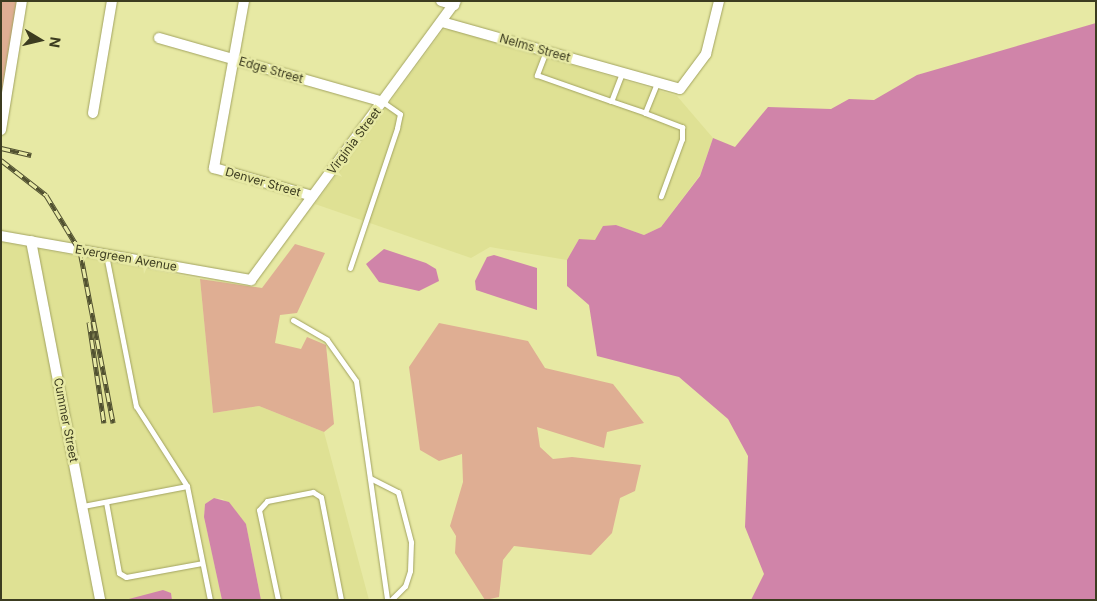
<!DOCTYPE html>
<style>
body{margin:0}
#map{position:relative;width:1097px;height:601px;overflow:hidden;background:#e7e9a4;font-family:Inter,sans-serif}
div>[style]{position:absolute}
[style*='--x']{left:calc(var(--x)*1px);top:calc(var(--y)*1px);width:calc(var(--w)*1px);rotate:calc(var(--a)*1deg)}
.built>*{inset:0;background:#dfe194}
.green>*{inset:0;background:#dfae93}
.water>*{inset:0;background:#d084a9}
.roads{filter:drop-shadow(0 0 1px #a2a360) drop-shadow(0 0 1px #a2a360)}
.service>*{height:5px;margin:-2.5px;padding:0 2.5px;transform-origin:2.5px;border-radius:2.5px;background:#fff}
.minor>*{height:10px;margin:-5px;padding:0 5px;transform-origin:5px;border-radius:5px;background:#fff}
.rail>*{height:5px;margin-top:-2.5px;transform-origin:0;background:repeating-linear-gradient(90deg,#e7e9a4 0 9px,#515130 0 18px);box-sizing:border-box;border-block:1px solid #515130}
span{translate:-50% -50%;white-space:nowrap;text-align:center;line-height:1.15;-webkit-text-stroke:5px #e7e9a4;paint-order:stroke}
.street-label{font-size:12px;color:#3c3c20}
.frame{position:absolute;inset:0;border:2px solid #3c3c20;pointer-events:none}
.north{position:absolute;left:15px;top:15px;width:50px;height:50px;-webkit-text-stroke:4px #e7e9a4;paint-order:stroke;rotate:99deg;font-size:14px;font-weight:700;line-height:20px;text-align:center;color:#3c3c20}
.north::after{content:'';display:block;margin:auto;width:18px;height:22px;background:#3c3c20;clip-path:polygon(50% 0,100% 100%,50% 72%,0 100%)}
</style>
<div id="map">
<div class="built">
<div style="clip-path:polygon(449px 29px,677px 96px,713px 138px,700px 175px,661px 227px,644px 235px,616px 225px,595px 241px,579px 239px,567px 260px,490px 247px,471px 258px,315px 204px,443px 30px)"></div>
<div style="clip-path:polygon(1px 242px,200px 279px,213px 413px,259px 406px,324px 432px,369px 600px,261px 600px,246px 524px,223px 499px,214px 498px,205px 504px,204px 517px,222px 600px,172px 600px,171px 593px,125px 600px,1px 600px)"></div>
</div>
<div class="green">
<div style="clip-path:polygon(1px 1px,17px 1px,1px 105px)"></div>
<div style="clip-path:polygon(295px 244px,325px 253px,297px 313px,280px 315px,275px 343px,301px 349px,307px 337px,326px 345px,334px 424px,324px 432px,259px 406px,213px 413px,200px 279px,262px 288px)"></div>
<div style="clip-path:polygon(439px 323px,528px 341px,545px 368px,613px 384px,644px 423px,607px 432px,604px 448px,537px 427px,540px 447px,553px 459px,572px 457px,641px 465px,635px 491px,620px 498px,612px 533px,591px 555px,514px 546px,503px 560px,499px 597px,485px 600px,455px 553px,456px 536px,450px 526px,463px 482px,462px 454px,439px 461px,420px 450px,409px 367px)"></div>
</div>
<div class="water">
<div style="clip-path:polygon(1096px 23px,1096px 600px,751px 600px,764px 574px,745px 527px,748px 456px,728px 419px,679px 377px,597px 356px,589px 305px,567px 286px,567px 260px,579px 239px,595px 240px,603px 226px,616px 225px,644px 235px,661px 227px,700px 176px,713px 138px,735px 147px,768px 107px,831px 109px,849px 99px,874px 100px,917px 75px)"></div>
<div style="clip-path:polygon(384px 249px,426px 263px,436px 269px,439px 281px,419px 291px,379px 282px,366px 264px)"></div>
<div style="clip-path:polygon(494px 255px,537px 268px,537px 310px,476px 290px,475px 281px,487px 257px)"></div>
<div style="clip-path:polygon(214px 498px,229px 502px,246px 524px,261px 600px,222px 600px,204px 517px,205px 504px)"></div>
<div style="clip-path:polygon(163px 590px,171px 593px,172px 600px,125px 600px)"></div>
</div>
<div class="roads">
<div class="service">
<div style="--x:546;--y:51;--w:26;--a:111"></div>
<div style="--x:537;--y:75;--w:78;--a:19.4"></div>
<div style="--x:622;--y:73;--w:30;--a:111"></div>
<div style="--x:611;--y:101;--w:36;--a:19"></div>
<div style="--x:657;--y:83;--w:32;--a:112"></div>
<div style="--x:645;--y:113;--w:40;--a:21"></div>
<div style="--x:682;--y:127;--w:12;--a:90"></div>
<div style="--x:682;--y:139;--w:61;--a:110.2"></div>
<div style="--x:106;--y:255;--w:154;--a:78.8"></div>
<div style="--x:136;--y:406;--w:95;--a:57.5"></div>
<div style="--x:187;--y:486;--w:116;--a:78.6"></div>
<div style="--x:350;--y:268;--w:148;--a:-71.4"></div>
<div style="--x:397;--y:128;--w:14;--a:-78"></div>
<div style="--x:400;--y:114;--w:21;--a:-145"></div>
<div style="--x:293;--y:320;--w:39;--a:30"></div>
<div style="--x:327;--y:340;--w:50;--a:54.7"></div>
<div style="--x:356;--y:381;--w:221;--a:81.9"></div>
<div style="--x:370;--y:478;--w:31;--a:27"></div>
<div style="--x:398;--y:492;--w:52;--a:75.4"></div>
<div style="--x:411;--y:542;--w:29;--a:92"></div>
<div style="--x:410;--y:571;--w:16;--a:108"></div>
<div style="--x:405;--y:586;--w:20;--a:135"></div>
<div style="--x:106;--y:502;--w:72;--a:79.6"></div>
<div style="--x:119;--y:573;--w:8;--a:30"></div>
<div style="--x:126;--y:577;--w:77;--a:-10.4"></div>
<div style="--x:83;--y:506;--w:106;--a:-10.9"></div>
<div style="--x:278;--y:600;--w:92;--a:-101.9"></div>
<div style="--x:259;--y:510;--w:12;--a:-48"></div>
<div style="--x:267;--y:501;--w:47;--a:-11.1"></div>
<div style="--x:313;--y:492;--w:9;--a:32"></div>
<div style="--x:321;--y:497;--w:105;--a:79"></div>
</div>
<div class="minor">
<div style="--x:244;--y:1;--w:170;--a:100.2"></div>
<div style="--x:214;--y:168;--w:102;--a:15.9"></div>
<div style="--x:441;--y:1;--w:14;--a:17"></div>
<div style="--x:442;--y:22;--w:247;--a:15.7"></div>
<div style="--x:680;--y:89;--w:44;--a:-53.4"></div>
<div style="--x:706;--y:54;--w:55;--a:-76.2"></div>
<div style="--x:159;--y:38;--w:233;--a:15.9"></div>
<div style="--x:93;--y:113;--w:114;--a:-80.4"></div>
<div style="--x:1;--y:130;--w:131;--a:-80.8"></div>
<div style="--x:1;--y:236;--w:254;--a:10"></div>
<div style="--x:251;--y:280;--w:346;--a:-53.7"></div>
<div style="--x:31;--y:241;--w:366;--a:79.1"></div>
</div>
</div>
<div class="rail">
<div style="--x:1;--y:148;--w:31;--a:13"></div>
<div style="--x:1;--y:160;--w:57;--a:37.9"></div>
<div style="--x:46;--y:195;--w:66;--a:58.7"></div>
<div style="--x:80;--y:251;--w:175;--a:79.1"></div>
<div style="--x:89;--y:322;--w:102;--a:81.6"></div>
</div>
<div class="street-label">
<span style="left:535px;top:48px;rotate:16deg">Nelms Street</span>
<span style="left:271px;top:70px;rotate:16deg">Edge Street</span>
<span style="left:354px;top:141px;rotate:-53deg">Virginia Street</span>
<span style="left:263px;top:182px;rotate:16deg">Denver Street</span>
<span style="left:126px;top:258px;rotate:10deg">Evergreen Avenue</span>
<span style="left:66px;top:420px;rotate:79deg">Cummer Street</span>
</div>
<div class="frame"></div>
<div class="north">N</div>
</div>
